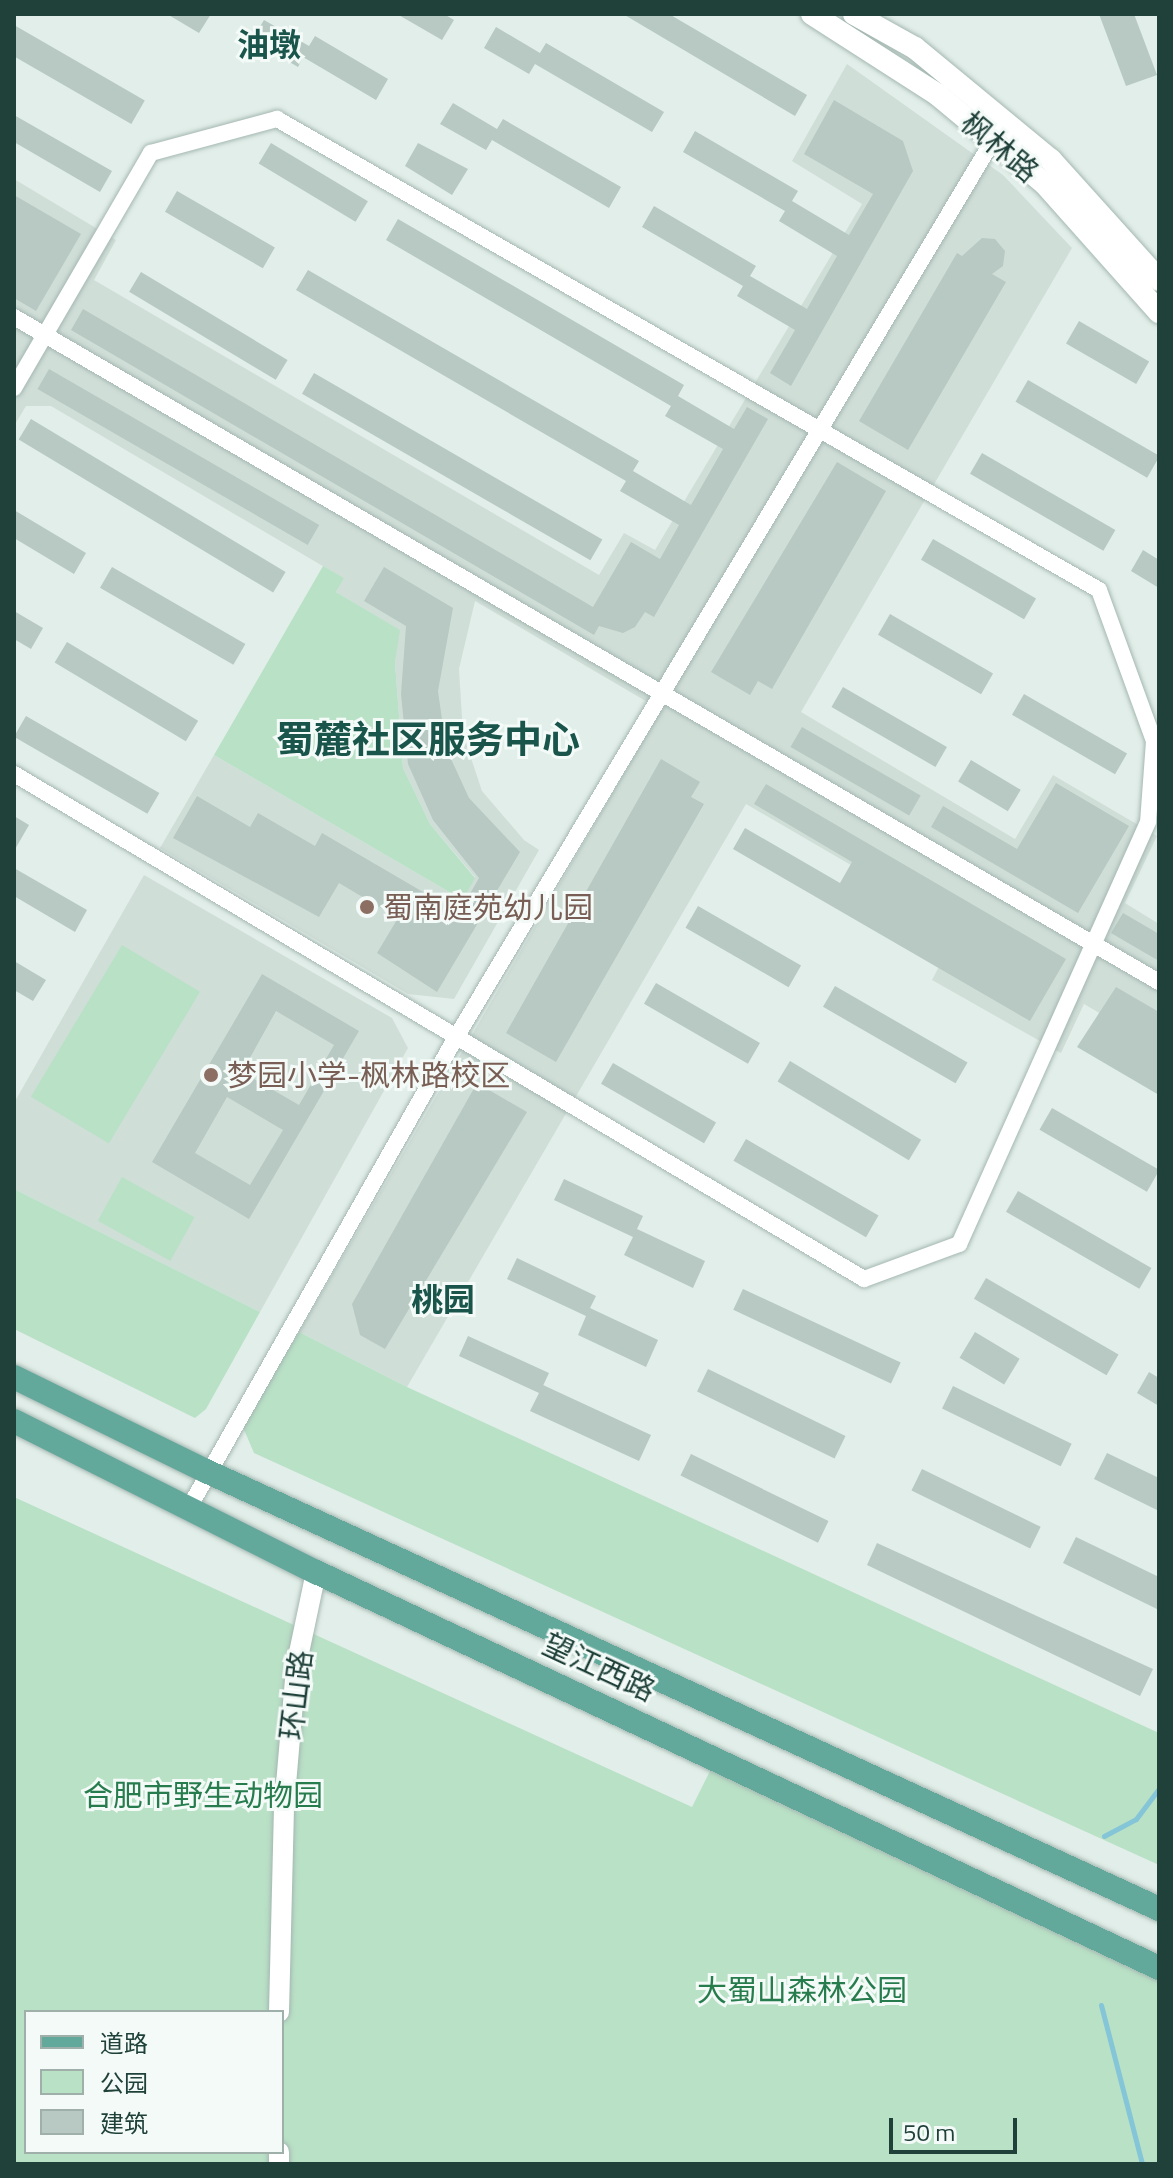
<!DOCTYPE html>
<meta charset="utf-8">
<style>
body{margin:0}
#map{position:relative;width:1173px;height:2178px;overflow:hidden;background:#e2eee9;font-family:"Titillium Web","Noto Sans SC",sans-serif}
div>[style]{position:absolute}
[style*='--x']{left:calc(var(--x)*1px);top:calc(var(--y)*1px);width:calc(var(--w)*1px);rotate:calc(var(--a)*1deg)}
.built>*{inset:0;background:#d0ded8}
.green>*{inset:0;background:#b9e1c6;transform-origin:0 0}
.stream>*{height:5px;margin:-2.5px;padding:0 2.5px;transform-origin:2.5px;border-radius:2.5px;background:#84c5d8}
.building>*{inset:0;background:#b7c9c2;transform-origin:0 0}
.roads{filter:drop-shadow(0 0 2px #a4b7b1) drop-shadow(0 0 2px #a4b7b1)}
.minor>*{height:16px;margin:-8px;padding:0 8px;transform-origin:8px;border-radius:8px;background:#fff}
.tertiary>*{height:20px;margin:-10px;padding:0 10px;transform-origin:10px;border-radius:10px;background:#fff}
.secondary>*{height:22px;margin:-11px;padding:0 11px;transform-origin:11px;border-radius:11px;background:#fff}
.primary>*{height:24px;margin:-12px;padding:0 12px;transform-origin:12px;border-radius:12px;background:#62a89b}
.dots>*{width:22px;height:22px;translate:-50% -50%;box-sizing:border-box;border:4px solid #f3faf7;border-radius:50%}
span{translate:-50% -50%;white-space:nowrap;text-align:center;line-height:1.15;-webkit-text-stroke:6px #f3faf7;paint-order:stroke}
.street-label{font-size:30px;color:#20413a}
.education-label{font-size:30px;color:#785e54}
.left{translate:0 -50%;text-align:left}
.park-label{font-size:30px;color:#267c4d}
.neighbourhood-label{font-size:32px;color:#1a554b;font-weight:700}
.district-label{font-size:38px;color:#1a554b;font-weight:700}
.frame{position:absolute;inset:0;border:16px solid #20413a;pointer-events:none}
.legend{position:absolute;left:24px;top:2010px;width:260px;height:144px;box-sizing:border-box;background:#f3faf7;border:2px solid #9fb0ab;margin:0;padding:10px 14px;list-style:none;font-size:24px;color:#20413a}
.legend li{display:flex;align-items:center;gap:16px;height:40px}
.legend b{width:40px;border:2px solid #9fb0ab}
.scale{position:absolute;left:889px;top:2118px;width:128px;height:36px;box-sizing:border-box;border:4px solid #20413a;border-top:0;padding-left:10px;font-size:24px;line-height:28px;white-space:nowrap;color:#20413a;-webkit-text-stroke:6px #f3faf7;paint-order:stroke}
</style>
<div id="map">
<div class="built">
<div style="clip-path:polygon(847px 64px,1003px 175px,1072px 248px,801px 712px,1015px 839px,1053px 775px,1157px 836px,1125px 903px,1159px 924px,1159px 1048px,1084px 1004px,1061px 1053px,932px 980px,959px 928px,746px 804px,407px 1387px,299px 1332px,661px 710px,475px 601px,459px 669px,463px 734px,482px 791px,524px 840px,539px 850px,454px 999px,408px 994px,160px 848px,214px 755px,463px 900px,475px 877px,430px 824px,403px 768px,395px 663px,399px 630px,336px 592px,343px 578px,51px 406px,26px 406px,14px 426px,14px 179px,116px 240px,94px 280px,599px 575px,624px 533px,655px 550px,862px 204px,792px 161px)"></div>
<div style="clip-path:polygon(144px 875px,392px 1018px,408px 1048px,260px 1312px,14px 1189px,14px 1103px)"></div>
</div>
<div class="green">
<div style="clip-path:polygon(323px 566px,344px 578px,336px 592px,400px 630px,395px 663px,403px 768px,430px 824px,475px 878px,463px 900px,214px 755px)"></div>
<div style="left:122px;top:945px;width:91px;height:177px;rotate:31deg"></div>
<div style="left:122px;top:1177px;width:83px;height:50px;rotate:29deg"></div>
<div style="clip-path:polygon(14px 1189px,260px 1312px,206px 1409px,195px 1418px,14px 1329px)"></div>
<div style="clip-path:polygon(299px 1332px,407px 1387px,1159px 1733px,1159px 1865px,254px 1453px,242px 1425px)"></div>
<div style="clip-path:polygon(evenodd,14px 1497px,692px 1807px,717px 1757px,1159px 1968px,1159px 2164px,14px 2164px,14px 1497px,26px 2012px,282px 2012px,282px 2152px,26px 2152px,26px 2012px)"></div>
</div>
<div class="stream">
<div style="--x:1104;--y:1836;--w:36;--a:-28"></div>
<div style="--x:1136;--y:1819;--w:39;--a:-53"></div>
<div style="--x:1101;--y:2005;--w:164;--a:75.5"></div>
</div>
<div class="building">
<div style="clip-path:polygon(167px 14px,211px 14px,199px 33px)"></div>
<div style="clip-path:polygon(397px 14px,444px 14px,454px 20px,442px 40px)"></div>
<div style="clip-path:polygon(623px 14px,669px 14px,807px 95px,795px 116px)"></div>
<div style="clip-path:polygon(1099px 14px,1134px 14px,1157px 75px,1126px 86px)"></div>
<div style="clip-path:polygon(264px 20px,309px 46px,315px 36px,388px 79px,376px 100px,303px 57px,298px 67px,252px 40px)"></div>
<div style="left:14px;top:25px;width:151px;height:27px;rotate:30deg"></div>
<div style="clip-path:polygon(496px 27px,540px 53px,546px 43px,664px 112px,652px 132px,535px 64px,529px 74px,484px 48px)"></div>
<div style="clip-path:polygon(834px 100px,903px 141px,913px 171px,791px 386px,770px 373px,795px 330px,737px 296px,743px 286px,642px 227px,654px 206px,756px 266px,750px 276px,807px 309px,837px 256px,779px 221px,785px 211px,683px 152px,695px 131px,798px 191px,792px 201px,849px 235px,873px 194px,804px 154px)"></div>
<div style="clip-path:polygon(453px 103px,497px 129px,503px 119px,621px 187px,609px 208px,492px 140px,486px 150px,440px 124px)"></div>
<div style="clip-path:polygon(14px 115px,112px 171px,100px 192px,14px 142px)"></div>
<div style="left:271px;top:143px;width:113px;height:24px;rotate:31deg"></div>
<div style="clip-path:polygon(418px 143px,468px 169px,452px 195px,405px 166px)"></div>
<div style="left:177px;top:191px;width:113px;height:24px;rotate:30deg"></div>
<div style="clip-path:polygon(14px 195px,81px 234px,36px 311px,14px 298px)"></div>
<div style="clip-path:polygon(398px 219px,684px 385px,678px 396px,734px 429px,747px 407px,768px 419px,654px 617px,645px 612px,635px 627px,623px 633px,599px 626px,594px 635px,71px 330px,83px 309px,593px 607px,631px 542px,660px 559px,679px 525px,620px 491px,626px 481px,296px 290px,308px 270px,639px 461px,633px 471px,691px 505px,723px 449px,665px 416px,671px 406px,386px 240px)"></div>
<div style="clip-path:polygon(982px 238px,995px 239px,1005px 251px,1003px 266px,992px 274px,1006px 282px,908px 450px,859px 421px,957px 253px,962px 256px)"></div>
<div style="left:141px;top:272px;width:171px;height:23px;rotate:31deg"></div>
<div style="left:1079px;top:321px;width:81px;height:26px;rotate:30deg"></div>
<div style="left:49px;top:369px;width:312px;height:23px;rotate:30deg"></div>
<div style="left:314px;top:373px;width:333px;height:24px;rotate:30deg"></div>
<div style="left:1028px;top:380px;width:152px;height:25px;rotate:30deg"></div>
<div style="left:31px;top:419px;width:297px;height:24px;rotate:31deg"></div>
<div style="left:982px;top:453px;width:154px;height:24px;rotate:30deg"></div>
<div style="clip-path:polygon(837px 462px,886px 491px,772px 689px,758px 681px,750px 695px,711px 672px)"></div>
<div style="clip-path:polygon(14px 510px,86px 553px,74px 574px,14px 538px)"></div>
<div style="left:933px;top:539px;width:119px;height:24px;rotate:30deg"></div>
<div style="clip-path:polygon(1143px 550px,1159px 560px,1159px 588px,1131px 571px)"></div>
<div style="left:112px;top:567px;width:154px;height:24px;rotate:30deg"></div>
<div style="clip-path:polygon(384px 567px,453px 608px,438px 691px,446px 748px,469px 798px,520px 852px,437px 992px,377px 953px,398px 918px,339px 883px,319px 917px,173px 838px,197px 796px,250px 827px,258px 813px,315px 846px,322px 833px,459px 913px,479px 878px,433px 820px,408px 764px,401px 694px,406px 626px,364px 601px)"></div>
<div style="clip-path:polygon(14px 611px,43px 628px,31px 649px,14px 639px)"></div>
<div style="left:890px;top:614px;width:119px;height:24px;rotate:30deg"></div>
<div style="left:67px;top:642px;width:153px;height:24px;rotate:31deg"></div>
<div style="left:843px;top:687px;width:120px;height:23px;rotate:30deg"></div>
<div style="left:1024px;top:694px;width:119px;height:24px;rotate:30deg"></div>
<div style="left:26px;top:716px;width:154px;height:24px;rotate:30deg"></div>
<div style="left:802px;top:727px;width:137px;height:23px;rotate:30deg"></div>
<div style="clip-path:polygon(661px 759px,700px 782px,691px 797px,704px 804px,556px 1062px,506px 1033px)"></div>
<div style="left:971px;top:760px;width:58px;height:25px;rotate:31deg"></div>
<div style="clip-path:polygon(1056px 783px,1129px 826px,1078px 913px,931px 827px,943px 806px,1017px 849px)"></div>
<div style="clip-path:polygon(766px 784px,1066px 959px,1030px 1021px,733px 849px,745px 828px,840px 883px,852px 862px,754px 804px)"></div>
<div style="clip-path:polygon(14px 816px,29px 825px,14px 851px)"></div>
<div style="clip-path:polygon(14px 868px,87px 910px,75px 932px,14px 896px)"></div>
<div style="left:698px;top:906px;width:119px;height:25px;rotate:30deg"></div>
<div style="clip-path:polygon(1123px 913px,1159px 934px,1159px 961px,1111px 933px)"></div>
<div style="clip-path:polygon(14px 961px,46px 980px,33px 1001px,14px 990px)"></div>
<div style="clip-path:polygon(evenodd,262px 974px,359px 1031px,249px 1219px,152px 1162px,262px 974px,276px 1011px,334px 1045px,299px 1105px,242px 1072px,276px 1011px,262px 974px,227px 1097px,283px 1130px,250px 1185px,195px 1153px,227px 1097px)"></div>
<div style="left:656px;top:983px;width:120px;height:24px;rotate:30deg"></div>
<div style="left:835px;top:986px;width:153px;height:24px;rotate:30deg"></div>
<div style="clip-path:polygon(1116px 987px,1159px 1012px,1159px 1095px,1077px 1047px)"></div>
<div style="left:790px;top:1061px;width:153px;height:24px;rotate:31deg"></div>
<div style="left:613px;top:1063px;width:119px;height:24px;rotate:30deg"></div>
<div style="clip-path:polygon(477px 1083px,527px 1112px,385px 1349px,360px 1335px,352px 1304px)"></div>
<div style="left:1052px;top:1108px;width:124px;height:25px;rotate:30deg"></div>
<div style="left:746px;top:1139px;width:153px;height:25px;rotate:30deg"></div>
<div style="clip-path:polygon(564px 1179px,643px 1216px,637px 1229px,705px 1261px,693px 1288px,624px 1255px,633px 1237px,554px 1200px)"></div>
<div style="left:1018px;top:1191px;width:154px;height:24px;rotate:30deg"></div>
<div style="clip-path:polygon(517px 1258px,596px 1296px,590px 1308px,658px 1340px,646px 1367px,578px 1335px,586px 1316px,507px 1279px)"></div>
<div style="left:986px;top:1278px;width:153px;height:24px;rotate:30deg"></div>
<div style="left:743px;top:1289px;width:174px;height:23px;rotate:25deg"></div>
<div style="left:975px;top:1332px;width:52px;height:30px;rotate:31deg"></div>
<div style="clip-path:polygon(468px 1336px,549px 1373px,541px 1390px,543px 1385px,651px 1435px,639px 1461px,530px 1411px,539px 1393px,459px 1356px)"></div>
<div style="left:708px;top:1369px;width:153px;height:25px;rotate:26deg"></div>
<div style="clip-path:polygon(1149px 1372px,1159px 1378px,1159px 1406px,1137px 1393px)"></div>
<div style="left:953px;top:1386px;width:132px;height:25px;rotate:26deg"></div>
<div style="clip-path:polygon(1107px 1453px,1159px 1478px,1159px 1511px,1094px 1479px)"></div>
<div style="left:691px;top:1454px;width:153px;height:24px;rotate:26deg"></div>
<div style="left:922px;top:1469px;width:132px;height:24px;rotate:26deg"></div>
<div style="clip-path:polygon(1076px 1537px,1159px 1577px,1159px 1610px,1063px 1563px)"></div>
<div style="clip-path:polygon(877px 1543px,1153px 1669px,1140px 1696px,867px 1565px)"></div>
</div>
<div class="roads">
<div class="minor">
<div style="--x:14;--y:317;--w:1324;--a:30.15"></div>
<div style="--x:14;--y:388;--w:272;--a:-59.8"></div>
<div style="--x:151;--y:153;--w:131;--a:-15.1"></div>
<div style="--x:277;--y:119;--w:947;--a:29.81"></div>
<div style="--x:1099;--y:590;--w:161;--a:70"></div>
<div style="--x:1154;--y:741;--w:81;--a:94.2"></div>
<div style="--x:1148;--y:822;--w:462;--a:114.1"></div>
<div style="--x:959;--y:1244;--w:101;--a:159.8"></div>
<div style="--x:864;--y:1279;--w:989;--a:-149.28"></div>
<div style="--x:190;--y:1506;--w:537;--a:-60.43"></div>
<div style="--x:455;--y:1039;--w:1057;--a:-59.09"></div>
</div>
<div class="tertiary">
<div style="--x:279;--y:2012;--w:204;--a:-88.6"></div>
<div style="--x:284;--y:1808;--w:142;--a:-85.1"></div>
<div style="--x:296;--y:1667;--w:97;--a:-78.1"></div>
<div style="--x:279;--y:2152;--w:12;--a:90"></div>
</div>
<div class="secondary">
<div style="--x:812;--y:14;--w:150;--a:32.7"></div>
<div style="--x:938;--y:95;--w:138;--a:39.7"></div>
<div style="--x:1044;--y:183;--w:173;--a:48.3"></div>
<div style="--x:854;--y:14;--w:70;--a:29.1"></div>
<div style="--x:915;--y:48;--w:176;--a:39.5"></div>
<div style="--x:1051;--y:160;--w:161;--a:48"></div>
</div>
<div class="primary">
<div style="--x:14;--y:1377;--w:214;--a:26.1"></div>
<div style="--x:206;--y:1471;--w:1049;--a:24.68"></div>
<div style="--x:14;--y:1421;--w:338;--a:26.6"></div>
<div style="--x:316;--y:1572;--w:931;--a:25.16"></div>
</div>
</div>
<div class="dots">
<div style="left:367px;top:907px;background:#8d6e63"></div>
<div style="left:211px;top:1075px;background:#8d6e63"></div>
</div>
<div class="street-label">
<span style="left:1000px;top:147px;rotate:40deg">枫林路</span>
<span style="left:599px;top:1667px;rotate:25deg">望江西路</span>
<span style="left:296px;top:1695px;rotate:-83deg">环山路</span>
</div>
<div class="education-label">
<span class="left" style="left:383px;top:907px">蜀南庭苑幼儿园</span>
<span class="left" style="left:227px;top:1075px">梦园小学-枫林路校区</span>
</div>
<div class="park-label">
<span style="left:203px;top:1795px">合肥市野生动物园</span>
<span style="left:802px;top:1990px">大蜀山森林公园</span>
</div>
<div class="neighbourhood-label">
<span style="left:269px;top:44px">油墩</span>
<span style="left:443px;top:1299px">桃园</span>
</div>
<div class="district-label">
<span style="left:428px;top:740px">蜀麓社区服务中心</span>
</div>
<div class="frame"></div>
<ul class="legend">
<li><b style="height:10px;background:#62a89b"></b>道路</li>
<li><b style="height:22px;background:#b9e1c6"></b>公园</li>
<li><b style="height:22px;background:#b7c9c2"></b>建筑</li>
</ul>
<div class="scale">50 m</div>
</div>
